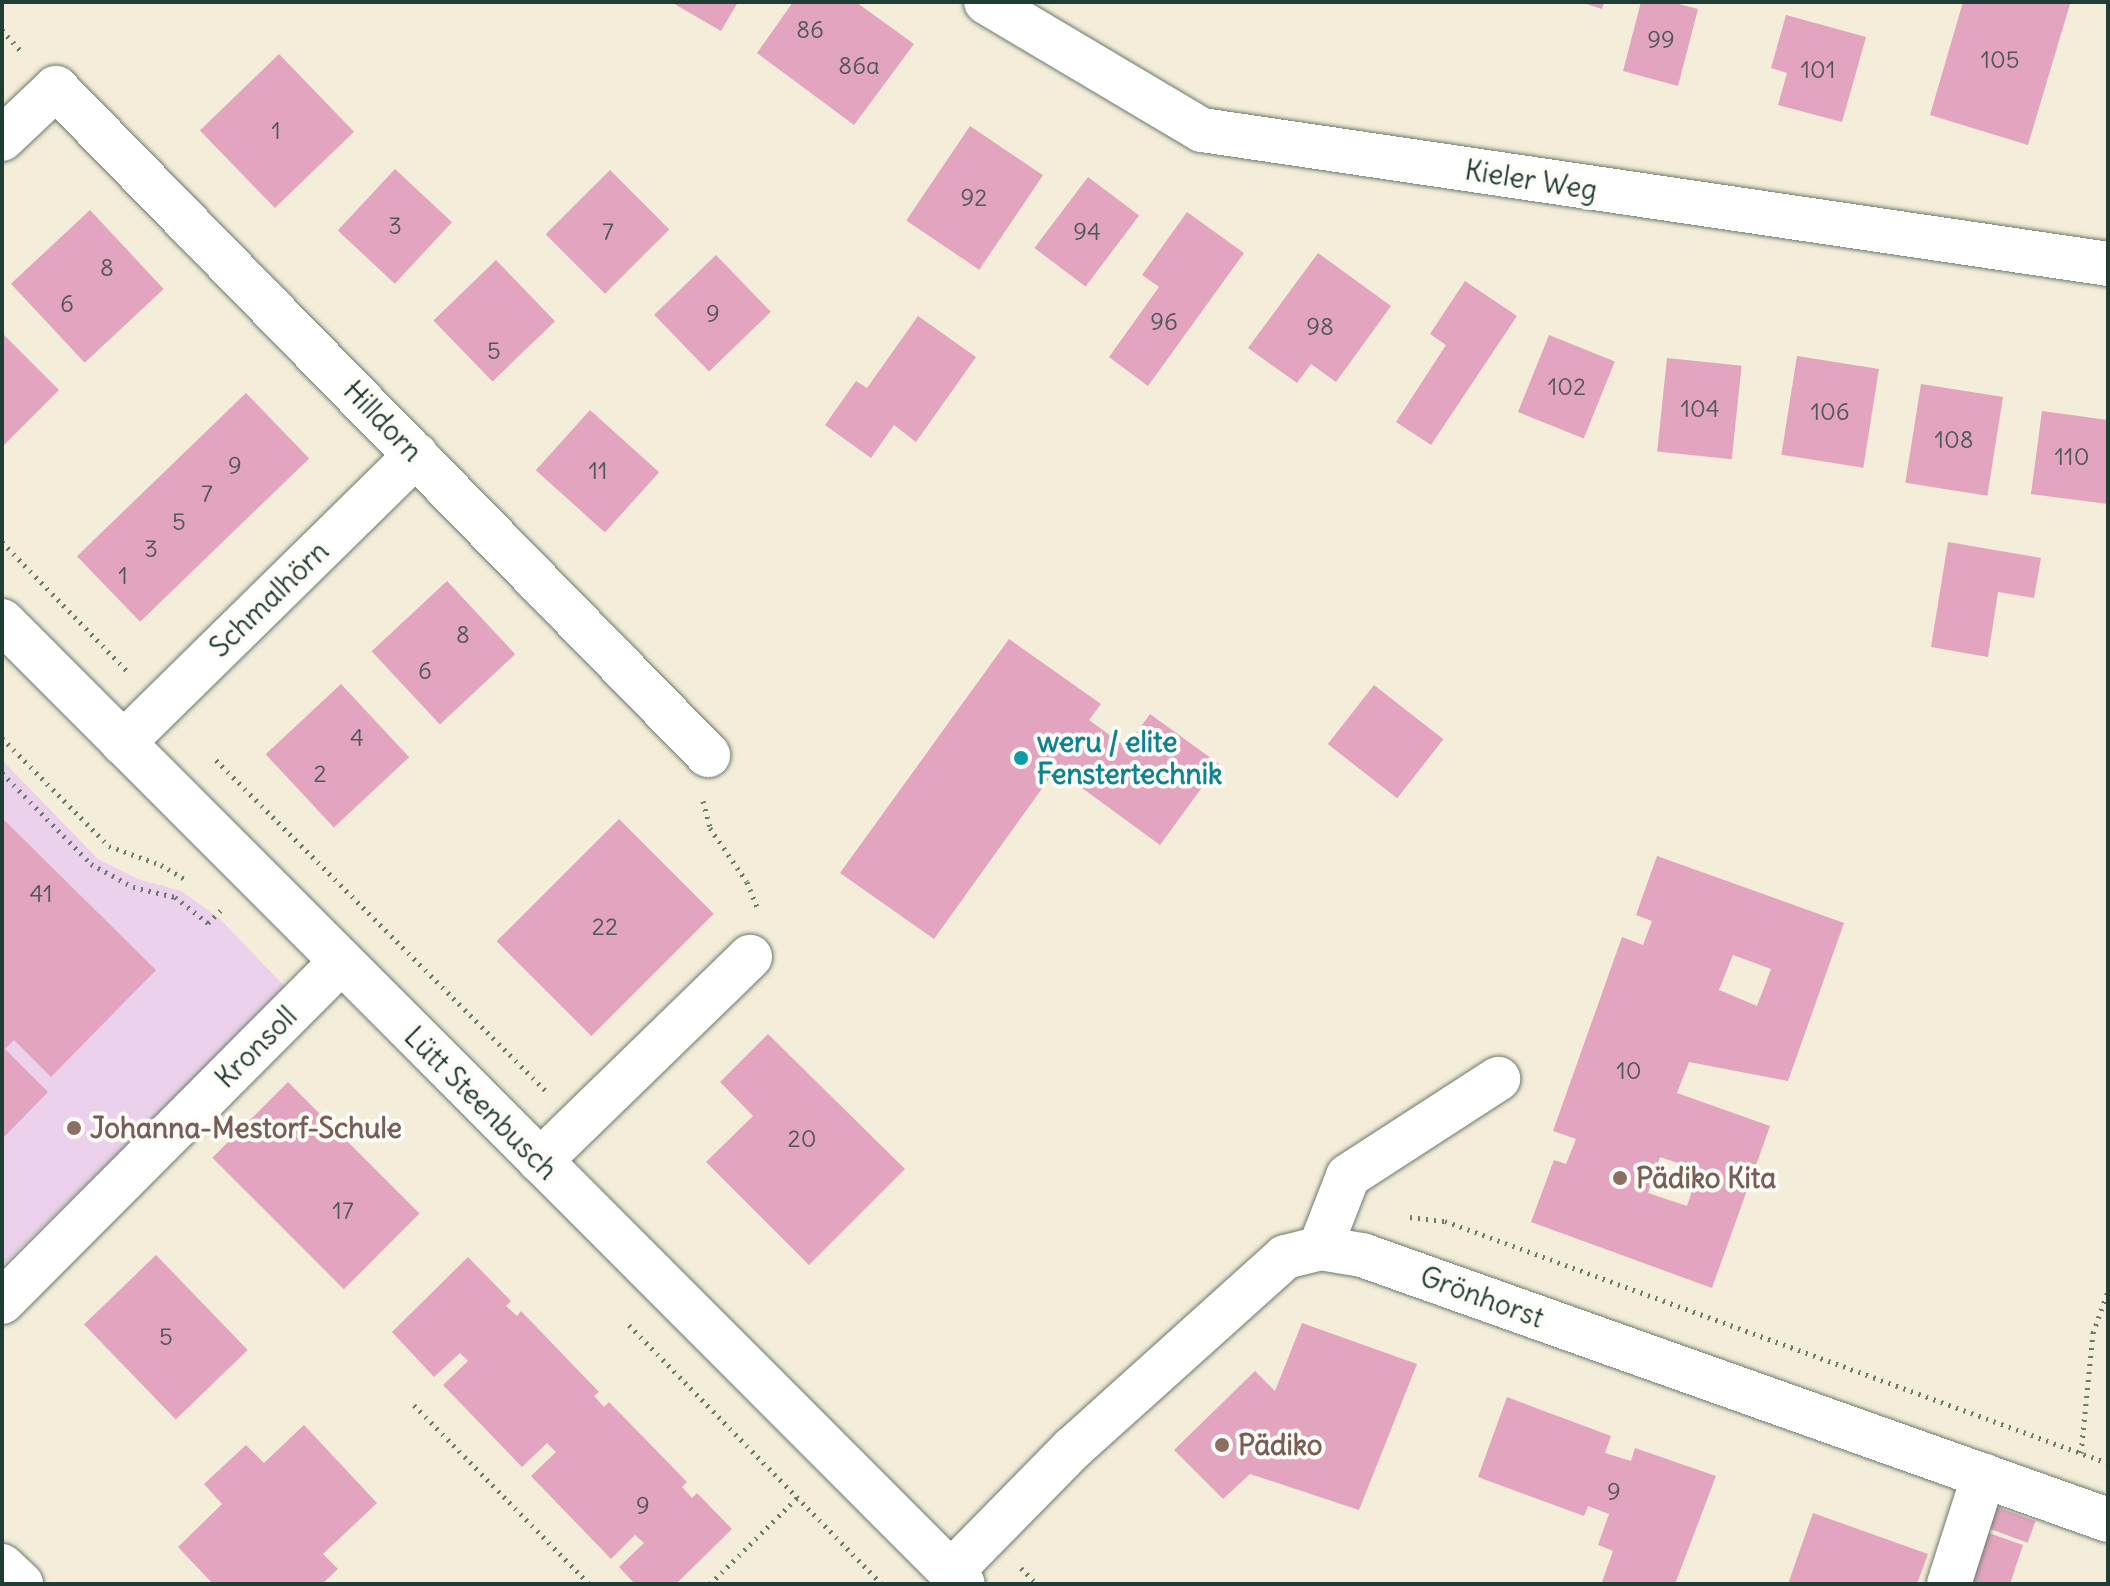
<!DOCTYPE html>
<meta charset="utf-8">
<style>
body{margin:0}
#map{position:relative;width:2110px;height:1586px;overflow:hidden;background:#f4edd9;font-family:Delius,sans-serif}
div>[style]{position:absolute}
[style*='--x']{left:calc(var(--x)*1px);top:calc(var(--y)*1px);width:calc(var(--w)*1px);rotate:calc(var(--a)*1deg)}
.built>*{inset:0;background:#ebd1eb}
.building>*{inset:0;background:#e3a4bf;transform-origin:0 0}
.path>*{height:5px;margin-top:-2.5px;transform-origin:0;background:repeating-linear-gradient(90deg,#6a7b6e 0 2px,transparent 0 8px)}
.roads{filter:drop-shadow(0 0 2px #6a7b6e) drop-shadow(0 0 2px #6a7b6e)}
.minor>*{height:44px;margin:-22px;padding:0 22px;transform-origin:22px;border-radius:22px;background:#fff}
.dots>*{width:22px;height:22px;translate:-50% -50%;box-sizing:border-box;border:4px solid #fdfcf7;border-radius:50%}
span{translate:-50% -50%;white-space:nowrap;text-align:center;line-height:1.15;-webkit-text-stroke:8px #fdfcf7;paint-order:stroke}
.number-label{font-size:24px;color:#505757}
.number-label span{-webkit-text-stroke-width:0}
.street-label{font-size:28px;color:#1f3d34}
.culture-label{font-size:28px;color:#0d838f;font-weight:700}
.left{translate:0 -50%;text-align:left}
.education-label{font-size:28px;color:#785e54;font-weight:700}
.frame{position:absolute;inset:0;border:4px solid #1f3d34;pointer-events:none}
</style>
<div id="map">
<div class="built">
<div style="clip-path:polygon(2px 760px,98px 859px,138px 879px,181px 891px,220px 919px,288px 990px,2px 1266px)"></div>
</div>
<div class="building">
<div style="clip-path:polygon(671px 2px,738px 2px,721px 31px)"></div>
<div style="clip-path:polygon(793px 2px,856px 2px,914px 44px,854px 125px,757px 53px)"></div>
<div style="clip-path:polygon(1580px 2px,1604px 2px,1602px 9px)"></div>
<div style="clip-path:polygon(1641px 2px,1671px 2px,1698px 9px,1678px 86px,1623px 71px)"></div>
<div style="clip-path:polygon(1963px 2px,2070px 4px,2028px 145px,1930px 115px)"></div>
<div style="clip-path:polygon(1786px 15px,1866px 37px,1842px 122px,1778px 105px,1787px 73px,1771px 68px)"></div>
<div style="left:279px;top:54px;width:108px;height:110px;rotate:46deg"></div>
<div style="left:970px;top:126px;width:88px;height:114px;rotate:34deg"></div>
<div style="left:395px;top:169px;width:78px;height:84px;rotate:43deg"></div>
<div style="left:610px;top:170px;width:84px;height:91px;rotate:45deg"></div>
<div style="left:1088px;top:177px;width:64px;height:89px;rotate:37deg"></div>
<div style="left:90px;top:210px;width:108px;height:108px;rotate:47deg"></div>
<div style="clip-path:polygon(1187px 212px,1244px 253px,1148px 386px,1109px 357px,1159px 287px,1142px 275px)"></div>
<div style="clip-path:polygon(1318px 253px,1391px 306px,1336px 382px,1311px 364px,1297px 383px,1248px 348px)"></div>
<div style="left:716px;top:255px;width:79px;height:86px;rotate:46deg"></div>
<div style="left:496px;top:260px;width:85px;height:87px;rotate:46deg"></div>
<div style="clip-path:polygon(1465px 281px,1517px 316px,1431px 445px,1396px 422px,1446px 345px,1430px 334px)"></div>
<div style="clip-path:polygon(918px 316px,976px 357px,916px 442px,894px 425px,871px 458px,825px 425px,856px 381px,867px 388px)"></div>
<div style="clip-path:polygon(2px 333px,59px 390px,2px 447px)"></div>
<div style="left:1549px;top:335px;width:71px;height:83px;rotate:22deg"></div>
<div style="left:1797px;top:356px;width:83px;height:100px;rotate:9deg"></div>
<div style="left:1667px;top:358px;width:75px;height:94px;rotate:6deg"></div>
<div style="left:1921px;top:384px;width:83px;height:100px;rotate:9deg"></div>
<div style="left:246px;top:393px;width:91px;height:235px;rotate:46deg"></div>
<div style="left:590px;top:410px;width:93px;height:81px;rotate:42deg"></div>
<div style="clip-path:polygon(2042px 411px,2108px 420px,2108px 504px,2031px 494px)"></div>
<div style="clip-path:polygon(1948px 542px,2041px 558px,2034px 598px,1998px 592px,1988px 657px,1931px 647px)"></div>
<div style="left:447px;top:581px;width:100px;height:103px;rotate:47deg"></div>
<div style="clip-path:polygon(1009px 639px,1101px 704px,1089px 720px,1126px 747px,1150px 714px,1219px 764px,1160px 845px,1056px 769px,934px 939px,840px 873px)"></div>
<div style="left:341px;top:684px;width:100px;height:103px;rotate:47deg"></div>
<div style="left:1374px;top:685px;width:88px;height:75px;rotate:38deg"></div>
<div style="clip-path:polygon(2px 818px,156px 970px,51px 1077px,14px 1040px,5px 1049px,48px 1092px,2px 1139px)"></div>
<div style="left:619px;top:819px;width:134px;height:173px;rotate:45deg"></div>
<div style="clip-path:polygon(evenodd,1657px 856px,1844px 923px,1788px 1081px,1689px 1062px,1677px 1093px,1770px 1126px,1712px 1288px,1531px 1222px,1554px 1160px,1566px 1164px,1576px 1139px,1553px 1131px,1622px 937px,1643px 945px,1652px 921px,1636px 915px,1657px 856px,1733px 955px,1771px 969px,1757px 1006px,1719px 990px,1733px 955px,1657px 856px,1660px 1157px,1699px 1170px,1687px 1206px,1648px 1193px,1660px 1157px)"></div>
<div style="clip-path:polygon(768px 1034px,905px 1169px,809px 1265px,706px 1162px,753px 1116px,720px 1082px)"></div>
<div style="left:288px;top:1082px;width:186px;height:107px;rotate:45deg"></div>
<div style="left:156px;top:1255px;width:132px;height:100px;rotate:46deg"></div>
<div style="clip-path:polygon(468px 1257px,511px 1301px,506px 1306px,517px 1316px,521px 1311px,599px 1392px,594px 1396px,604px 1407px,609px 1402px,687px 1482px,682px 1487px,692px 1498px,697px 1493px,732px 1529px,676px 1584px,635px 1584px,619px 1567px,644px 1543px,635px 1535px,611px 1559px,531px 1476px,556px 1452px,547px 1443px,522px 1467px,443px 1385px,468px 1361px,460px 1353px,434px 1377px,392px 1332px)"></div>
<div style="clip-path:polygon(1302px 1323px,1417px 1364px,1359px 1510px,1250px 1474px,1223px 1499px,1174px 1450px,1255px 1371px,1275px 1391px)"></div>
<div style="clip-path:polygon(1507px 1397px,1611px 1436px,1605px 1453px,1631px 1461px,1635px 1448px,1716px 1476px,1675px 1584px,1602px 1582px,1613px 1551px,1598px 1545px,1609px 1514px,1588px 1506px,1584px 1516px,1478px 1477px)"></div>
<div style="clip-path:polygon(304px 1425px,377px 1503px,323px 1554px,338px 1569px,322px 1584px,213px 1584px,178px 1547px,222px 1504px,204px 1484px,246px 1445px,264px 1463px)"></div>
<div style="left:1997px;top:1507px;width:41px;height:23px;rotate:20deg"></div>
<div style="clip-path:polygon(1813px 1513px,1928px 1554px,1917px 1584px,1788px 1584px)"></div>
<div style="clip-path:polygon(1986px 1532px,2023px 1545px,2010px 1584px,1968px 1584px)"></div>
</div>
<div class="path">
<div style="--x:2;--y:30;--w:31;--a:48"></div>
<div style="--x:2;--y:542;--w:180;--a:45.9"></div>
<div style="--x:2;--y:738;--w:152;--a:45.3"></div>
<div style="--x:109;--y:846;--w:55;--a:20.1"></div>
<div style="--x:161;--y:865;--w:31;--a:31"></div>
<div style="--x:216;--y:760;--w:466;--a:45.1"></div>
<div style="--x:2;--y:773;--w:127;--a:45.6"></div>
<div style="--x:91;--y:864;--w:48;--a:28.7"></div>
<div style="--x:133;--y:887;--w:43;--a:13.4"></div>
<div style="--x:175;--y:897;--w:42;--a:38.2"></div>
<div style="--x:208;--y:923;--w:18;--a:-45"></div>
<div style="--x:703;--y:801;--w:28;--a:75"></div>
<div style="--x:710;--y:828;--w:65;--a:55.6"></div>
<div style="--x:747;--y:882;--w:29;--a:68"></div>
<div style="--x:1410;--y:1217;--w:35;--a:7"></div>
<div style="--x:1445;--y:1221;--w:706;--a:20.05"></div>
<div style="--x:629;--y:1325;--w:362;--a:45.7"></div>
<div style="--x:414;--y:1405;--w:250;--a:45.6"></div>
<div style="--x:2081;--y:1453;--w:121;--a:-84.3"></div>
<div style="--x:2093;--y:1333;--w:45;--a:-70.3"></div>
<div style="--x:1021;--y:1568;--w:23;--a:45"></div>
<div style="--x:710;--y:1584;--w:124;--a:-44.7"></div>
</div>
<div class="roads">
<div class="minor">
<div style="--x:986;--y:2;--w:251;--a:30.7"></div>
<div style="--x:1202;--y:130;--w:916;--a:8.41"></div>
<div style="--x:2;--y:139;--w:74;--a:-43.4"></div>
<div style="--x:56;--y:88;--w:933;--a:45.65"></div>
<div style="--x:2;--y:621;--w:1360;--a:45.06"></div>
<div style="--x:123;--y:743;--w:411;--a:-44.5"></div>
<div style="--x:540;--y:1161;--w:293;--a:-44.2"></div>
<div style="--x:1320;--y:1248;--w:77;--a:-68.7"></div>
<div style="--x:1348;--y:1176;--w:179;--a:-32.9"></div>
<div style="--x:2;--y:1302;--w:479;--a:-45.1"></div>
<div style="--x:2;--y:1566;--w:26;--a:43"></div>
<div style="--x:951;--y:1572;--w:174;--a:-45.5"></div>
<div style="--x:1073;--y:1448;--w:285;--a:-42"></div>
<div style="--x:1285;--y:1257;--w:36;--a:-14"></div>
<div style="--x:1320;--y:1248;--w:43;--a:9.5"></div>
<div style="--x:1362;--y:1255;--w:792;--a:19.56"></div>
<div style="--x:1949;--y:1584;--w:114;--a:-72.2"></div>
</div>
</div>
<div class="dots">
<div style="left:1021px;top:758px;background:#0f9aa8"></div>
<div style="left:74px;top:1128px;background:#8d6e63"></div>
<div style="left:1620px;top:1178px;background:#8d6e63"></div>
<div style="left:1222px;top:1445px;background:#8d6e63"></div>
</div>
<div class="number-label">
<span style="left:810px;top:30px">86</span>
<span style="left:1661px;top:40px">99</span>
<span style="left:2000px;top:60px">105</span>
<span style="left:859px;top:66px">86a</span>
<span style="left:1818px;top:70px">101</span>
<span style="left:276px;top:131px">1</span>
<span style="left:974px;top:198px">92</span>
<span style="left:395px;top:226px">3</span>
<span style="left:608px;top:232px">7</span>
<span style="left:1087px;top:232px">94</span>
<span style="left:107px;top:268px">8</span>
<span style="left:67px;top:304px">6</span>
<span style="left:713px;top:314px">9</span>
<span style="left:1164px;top:322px">96</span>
<span style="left:1320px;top:327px">98</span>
<span style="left:494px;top:351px">5</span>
<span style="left:1567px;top:387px">102</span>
<span style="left:1700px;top:409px">104</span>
<span style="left:1830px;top:412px">106</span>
<span style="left:1954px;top:440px">108</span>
<span style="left:2072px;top:457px">110</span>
<span style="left:235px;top:466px">9</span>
<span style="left:598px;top:471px">11</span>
<span style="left:207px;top:494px">7</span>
<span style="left:179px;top:522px">5</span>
<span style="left:151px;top:549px">3</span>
<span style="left:123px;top:576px">1</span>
<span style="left:463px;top:635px">8</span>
<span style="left:425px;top:671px">6</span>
<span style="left:357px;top:738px">4</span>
<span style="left:320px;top:774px">2</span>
<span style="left:41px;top:894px">41</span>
<span style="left:605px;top:927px">22</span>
<span style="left:1629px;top:1071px">10</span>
<span style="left:802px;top:1139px">20</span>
<span style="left:343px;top:1211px">17</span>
<span style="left:166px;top:1337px">5</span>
<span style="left:1614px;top:1492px">9</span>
<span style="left:643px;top:1506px">9</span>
</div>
<div class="street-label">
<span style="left:1531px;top:180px;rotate:9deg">Kieler Weg</span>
<span style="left:383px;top:421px;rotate:46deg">Hilldorn</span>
<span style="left:269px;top:599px;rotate:-44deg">Schmalhörn</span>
<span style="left:256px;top:1047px;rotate:-45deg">Kronsoll</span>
<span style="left:481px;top:1103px;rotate:45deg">Lütt Steenbusch</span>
<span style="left:1482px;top:1297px;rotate:20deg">Grönhorst</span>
</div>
<div class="culture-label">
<span class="left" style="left:1037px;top:758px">weru / elite<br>Fenstertechnik</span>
</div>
<div class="education-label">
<span class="left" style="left:90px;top:1128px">Johanna-Mestorf-Schule</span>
<span class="left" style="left:1636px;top:1178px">Pädiko Kita</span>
<span class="left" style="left:1238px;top:1445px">Pädiko</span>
</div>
<div class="frame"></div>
</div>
